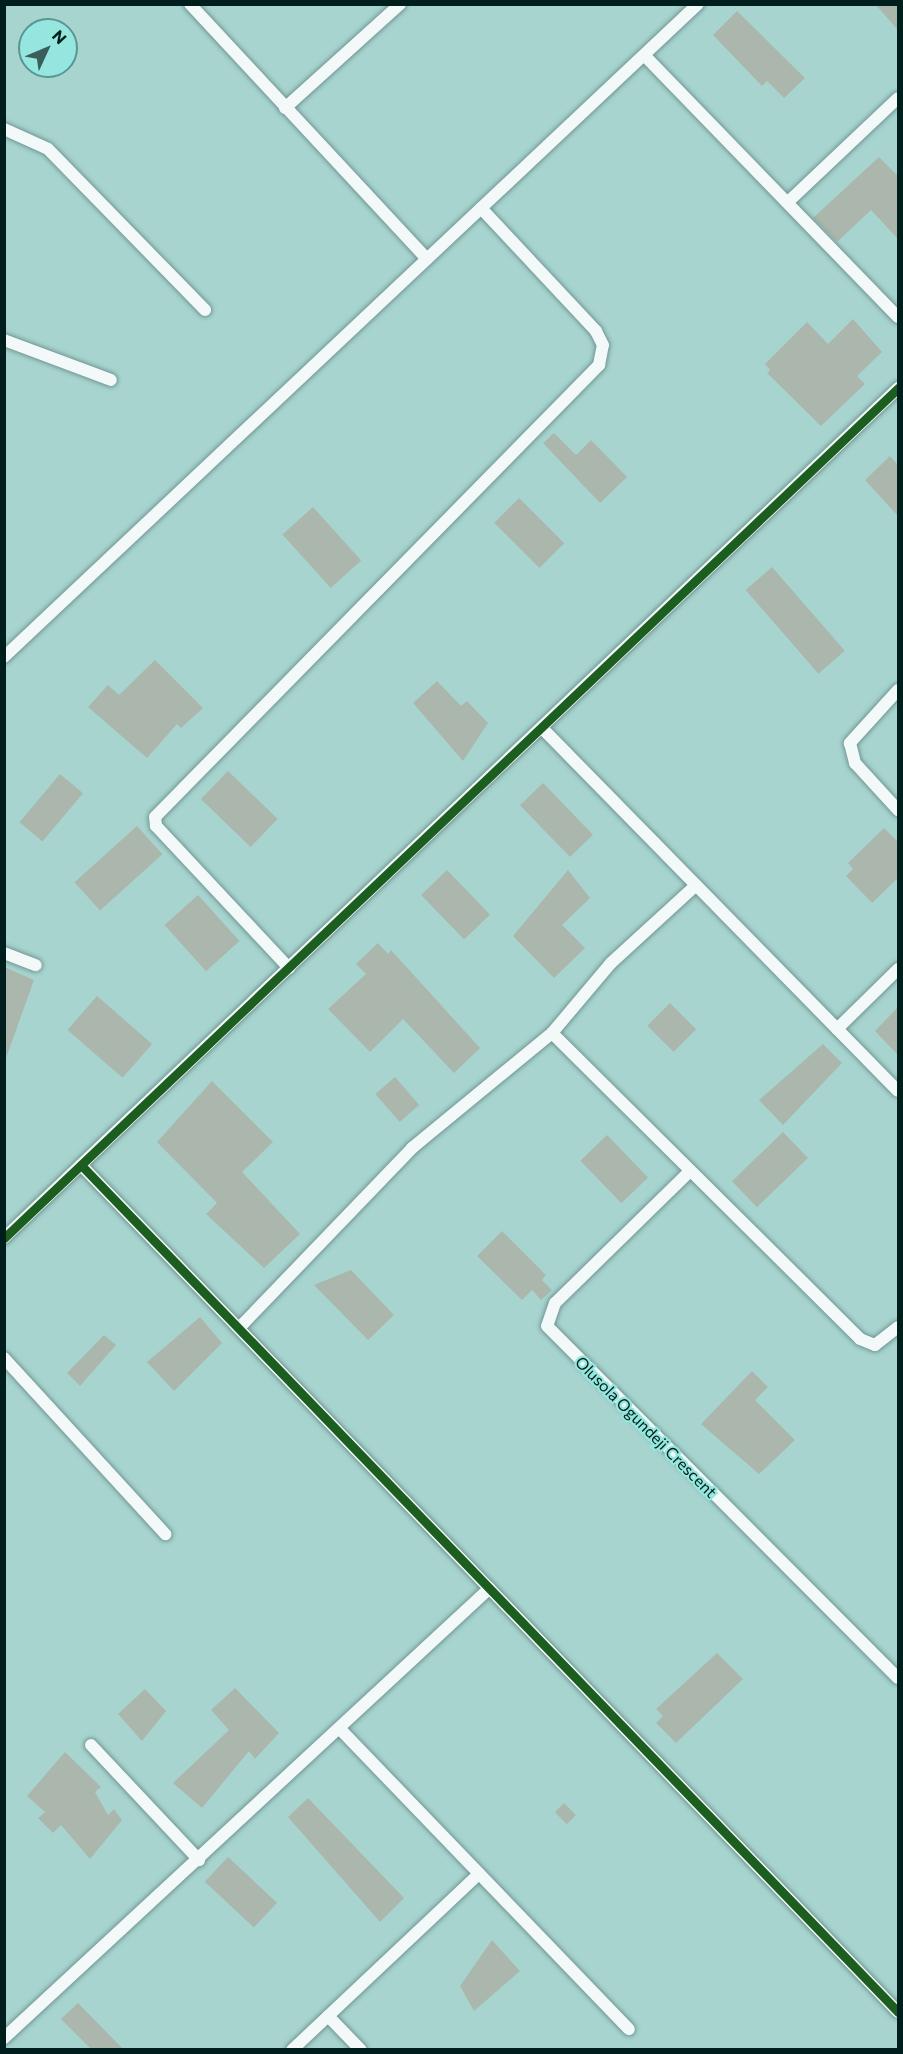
<!DOCTYPE html>
<style>
body{margin:0}
#map{position:relative;width:903px;height:2054px;overflow:hidden;background:#a7d4cf;font-family:Commissioner,sans-serif}
div>[style]{position:absolute}
[style*='--x']{left:calc(var(--x)*1px);top:calc(var(--y)*1px);width:calc(var(--w)*1px);rotate:calc(var(--a)*1deg)}
.building>*{inset:0;background:#abb7ac;transform-origin:0 0}
.roads{filter:drop-shadow(0 0 2px #729693) drop-shadow(0 0 2px #729693)}
.street>*{height:12px;margin:-6px;padding:0 6px;transform-origin:6px;border-radius:6px;background:#f2f9f8}
.cycleway>*{height:9px;margin:-4.5px;padding:0 4.5px;transform-origin:4.5px;border-radius:4.5px;background:#1b5e20}
span{translate:-50% -50%;white-space:nowrap;text-align:center;line-height:1.15;-webkit-text-stroke:4.5px #95e6de;paint-order:stroke}
.street-label{font-size:16px;color:#001e1b}
.frame{position:absolute;inset:0;border:6px solid #001e1b;pointer-events:none}
.north{position:absolute;left:18px;top:18px;width:60px;height:60px;box-sizing:border-box;background:#95e6de;border:2px solid #599690;border-radius:50%;rotate:46deg;font-size:16px;font-weight:700;line-height:24px;text-align:center;color:#001e1b}
.north::after{content:'';display:block;margin:auto;width:21px;height:27px;background:#3a5e5a;clip-path:polygon(50% 0,100% 100%,50% 72%,0 100%)}
</style>
<div id="map">
<div class="building">
<div style="clip-path:polygon(875px 4px,898px 4px,898px 30px)"></div>
<div style="clip-path:polygon(737px 11px,805px 78px,784px 98px,767px 81px,762px 86px,713px 35px)"></div>
<div style="clip-path:polygon(879px 157px,898px 176px,898px 239px,871px 210px,837px 242px,813px 218px)"></div>
<div style="clip-path:polygon(853px 319px,882px 352px,857px 376px,865px 384px,821px 426px,767px 373px,770px 370px,765px 364px,807px 322px,828px 344px)"></div>
<div style="clip-path:polygon(554px 433px,576px 455px,591px 440px,627px 477px,600px 503px,543px 443px)"></div>
<div style="clip-path:polygon(890px 456px,898px 465px,898px 516px,865px 480px)"></div>
<div style="left:519px;top:498px;width:64px;height:35px;rotate:45deg"></div>
<div style="left:313px;top:507px;width:72px;height:41px;rotate:48deg"></div>
<div style="left:772px;top:567px;width:111px;height:35px;rotate:49deg"></div>
<div style="clip-path:polygon(155px 660px,203px 708px,181px 728px,177px 724px,147px 758px,88px 707px,108px 685px,119px 695px)"></div>
<div style="clip-path:polygon(437px 681px,461px 706px,467px 701px,488px 723px,463px 761px,413px 703px)"></div>
<div style="left:228px;top:771px;width:69px;height:39px;rotate:44deg"></div>
<div style="left:60px;top:774px;width:30px;height:63px;rotate:40deg"></div>
<div style="left:543px;top:783px;width:72px;height:32px;rotate:46deg"></div>
<div style="left:137px;top:826px;width:38px;height:84px;rotate:48deg"></div>
<div style="clip-path:polygon(884px 828px,898px 842px,898px 878px,872px 903px,846px 876px,853px 869px,848px 863px)"></div>
<div style="left:447px;top:870px;width:62px;height:36px;rotate:46deg"></div>
<div style="clip-path:polygon(568px 870px,590px 898px,562px 925px,585px 948px,554px 978px,513px 936px)"></div>
<div style="left:198px;top:895px;width:62px;height:45px;rotate:48deg"></div>
<div style="clip-path:polygon(378px 943px,388px 954px,391px 950px,480px 1048px,454px 1073px,403px 1019px,370px 1052px,328px 1009px,366px 974px,356px 964px)"></div>
<div style="clip-path:polygon(4px 967px,34px 980px,6px 1058px,4px 1058px)"></div>
<div style="left:97px;top:996px;width:73px;height:45px;rotate:41deg"></div>
<div style="left:670px;top:1003px;width:37px;height:32px;rotate:45deg"></div>
<div style="clip-path:polygon(898px 1007px,898px 1055px,875px 1031px)"></div>
<div style="clip-path:polygon(823px 1044px,842px 1063px,783px 1125px,759px 1100px)"></div>
<div style="left:395px;top:1077px;width:37px;height:26px;rotate:49deg"></div>
<div style="clip-path:polygon(212px 1081px,273px 1142px,242px 1172px,300px 1234px,264px 1268px,206px 1214px,217px 1203px,157px 1142px)"></div>
<div style="left:783px;top:1132px;width:36px;height:71px;rotate:46deg"></div>
<div style="left:607px;top:1135px;width:59px;height:37px;rotate:46deg"></div>
<div style="clip-path:polygon(502px 1231px,546px 1275px,542px 1280px,552px 1290px,541px 1300px,532px 1290px,522px 1300px,477px 1256px)"></div>
<div style="clip-path:polygon(351px 1270px,394px 1315px,368px 1340px,314px 1285px)"></div>
<div style="clip-path:polygon(200px 1317px,222px 1343px,174px 1391px,147px 1362px)"></div>
<div style="clip-path:polygon(104px 1335px,116px 1345px,80px 1386px,67px 1373px)"></div>
<div style="clip-path:polygon(752px 1371px,768px 1387px,755px 1400px,795px 1440px,759px 1474px,701px 1424px)"></div>
<div style="clip-path:polygon(717px 1653px,743px 1679px,676px 1743px,656px 1723px,663px 1716px,656px 1709px)"></div>
<div style="clip-path:polygon(235px 1688px,279px 1733px,255px 1759px,249px 1751px,202px 1808px,173px 1783px,229px 1730px,211px 1710px)"></div>
<div style="clip-path:polygon(145px 1689px,166px 1711px,142px 1741px,118px 1714px)"></div>
<div style="clip-path:polygon(65px 1752px,101px 1787px,95px 1792px,108px 1815px,114px 1809px,122px 1820px,90px 1859px,61px 1825px,53px 1833px,38px 1818px,45px 1812px,27px 1796px)"></div>
<div style="clip-path:polygon(308px 1798px,404px 1898px,380px 1922px,288px 1817px)"></div>
<div style="left:564px;top:1803px;width:17px;height:13px;rotate:45deg"></div>
<div style="left:228px;top:1857px;width:67px;height:34px;rotate:43deg"></div>
<div style="clip-path:polygon(492px 1940px,520px 1971px,474px 2011px,460px 1986px)"></div>
<div style="clip-path:polygon(78px 2003px,123px 2049px,91px 2049px,61px 2019px)"></div>
</div>
<div class="roads">
<div class="street">
<div style="--x:190;--y:4;--w:348;--a:47.1"></div>
<div style="--x:644;--y:55;--w:365;--a:45.9"></div>
<div style="--x:285;--y:108;--w:155;--a:-42.1"></div>
<div style="--x:4;--y:129;--w:48;--a:24.4"></div>
<div style="--x:48;--y:149;--w:225;--a:45.7"></div>
<div style="--x:788;--y:202;--w:151;--a:-43.4"></div>
<div style="--x:4;--y:340;--w:114;--a:20.5"></div>
<div style="--x:4;--y:657;--w:953;--a:-43.26"></div>
<div style="--x:898;--y:690;--w:72;--a:132.2"></div>
<div style="--x:850;--y:743;--w:21;--a:76"></div>
<div style="--x:855;--y:763;--w:64;--a:47.5"></div>
<div style="--x:542;--y:728;--w:508;--a:45.56"></div>
<div style="--x:4;--y:953;--w:34;--a:21"></div>
<div style="--x:289;--y:968;--w:195;--a:-133.1"></div>
<div style="--x:156;--y:826;--w:9;--a:-96"></div>
<div style="--x:155;--y:817;--w:634;--a:-45.51"></div>
<div style="--x:599;--y:365;--w:20;--a:-79"></div>
<div style="--x:603;--y:345;--w:16;--a:-117"></div>
<div style="--x:596;--y:331;--w:168;--a:-133.1"></div>
<div style="--x:837;--y:1029;--w:86;--a:-44.5"></div>
<div style="--x:552;--y:1033;--w:92;--a:-49.9"></div>
<div style="--x:611;--y:963;--w:115;--a:-42.5"></div>
<div style="--x:81;--y:1165;--w:1177;--a:46.03"></div>
<div style="--x:689;--y:1172;--w:187;--a:135.6"></div>
<div style="--x:555;--y:1303;--w:24;--a:109"></div>
<div style="--x:547;--y:1326;--w:497;--a:45.1"></div>
<div style="--x:4;--y:1238;--w:1234;--a:-43.55"></div>
<div style="--x:239;--y:1328;--w:250;--a:-46.1"></div>
<div style="--x:412;--y:1148;--w:181;--a:-39.4"></div>
<div style="--x:552;--y:1033;--w:434;--a:44.8"></div>
<div style="--x:860;--y:1339;--w:16;--a:22"></div>
<div style="--x:875;--y:1345;--w:29;--a:-38"></div>
<div style="--x:4;--y:1358;--w:239;--a:47.5"></div>
<div style="--x:339;--y:1728;--w:418;--a:46.1"></div>
<div style="--x:91;--y:1745;--w:158;--a:46.8"></div>
<div style="--x:328;--y:2016;--w:47;--a:45.9"></div>
<div style="--x:4;--y:2038;--w:662;--a:-42.8"></div>
<div style="--x:292;--y:2050;--w:257;--a:-43.3"></div>
</div>
</div>
<div class="cycleway">
<div style="--x:81;--y:1165;--w:1177;--a:46.03"></div>
<div style="--x:4;--y:1238;--w:1234;--a:-43.55"></div>
</div>
<div class="street-label">
<span style="left:646px;top:1427px;rotate:45deg">Olusola Ogundeji Crescent</span>
</div>
<div class="frame"></div>
<div class="north">N</div>
</div>
